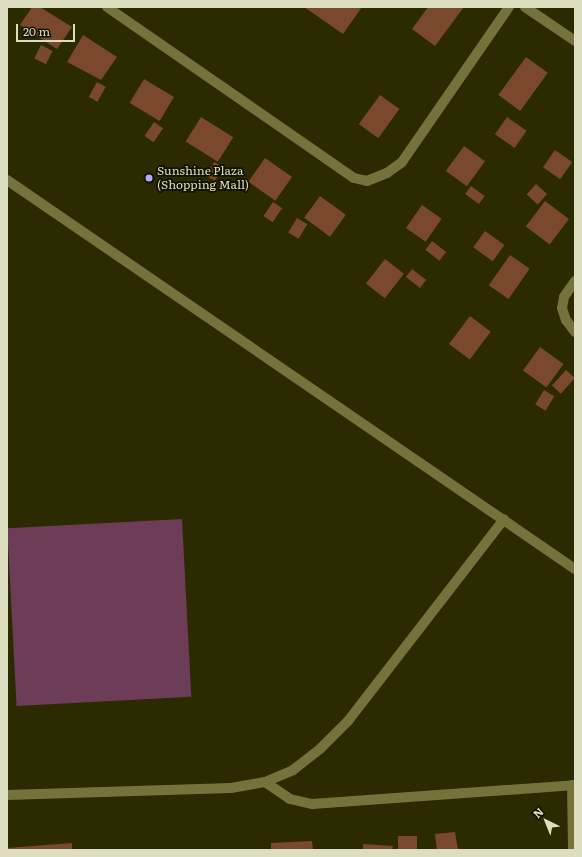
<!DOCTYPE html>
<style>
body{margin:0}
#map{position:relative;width:582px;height:857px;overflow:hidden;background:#2b2a00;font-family:Literata,serif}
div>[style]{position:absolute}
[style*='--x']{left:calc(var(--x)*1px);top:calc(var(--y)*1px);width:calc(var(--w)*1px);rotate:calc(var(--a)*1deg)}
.green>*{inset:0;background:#6d3c56;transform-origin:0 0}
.building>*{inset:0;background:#79482d;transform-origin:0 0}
.minor>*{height:10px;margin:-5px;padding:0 5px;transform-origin:5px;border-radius:5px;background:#74733b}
.dots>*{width:11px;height:11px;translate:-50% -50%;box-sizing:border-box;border:2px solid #121200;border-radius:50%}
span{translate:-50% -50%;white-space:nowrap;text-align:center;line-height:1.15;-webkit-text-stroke:3.5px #121200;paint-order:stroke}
.poi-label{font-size:12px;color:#ddddc0}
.left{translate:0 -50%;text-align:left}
.frame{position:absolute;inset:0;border:8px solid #ddddc0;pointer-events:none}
.north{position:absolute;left:526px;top:801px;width:40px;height:40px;-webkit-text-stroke:3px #121200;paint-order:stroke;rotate:317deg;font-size:11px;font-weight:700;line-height:16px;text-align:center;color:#ddddc0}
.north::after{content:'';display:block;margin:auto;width:14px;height:18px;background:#ddddc0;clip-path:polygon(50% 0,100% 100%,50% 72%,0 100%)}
.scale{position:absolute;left:16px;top:24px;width:59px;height:18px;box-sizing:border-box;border:2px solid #ddddc0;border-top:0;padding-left:5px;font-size:12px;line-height:14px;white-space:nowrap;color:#ddddc0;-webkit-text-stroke:3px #121200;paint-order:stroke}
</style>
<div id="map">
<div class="green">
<div style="left:182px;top:519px;width:178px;height:175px;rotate:87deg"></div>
</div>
<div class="building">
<div style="clip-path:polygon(32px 7px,40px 7px,72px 27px,57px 49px,20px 25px)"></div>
<div style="clip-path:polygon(304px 7px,362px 7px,343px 34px)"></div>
<div style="clip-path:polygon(428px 7px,464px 7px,435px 46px,412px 29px)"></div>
<div style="clip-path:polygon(83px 35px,117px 57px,101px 80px,67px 62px)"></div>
<div style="left:41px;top:45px;width:13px;height:15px;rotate:27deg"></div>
<div style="left:526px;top:57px;width:27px;height:47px;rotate:36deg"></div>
<div style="left:144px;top:79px;width:35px;height:28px;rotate:31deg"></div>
<div style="left:97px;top:82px;width:10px;height:17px;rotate:29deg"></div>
<div style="left:380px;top:95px;width:24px;height:36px;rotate:36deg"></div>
<div style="left:201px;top:117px;width:38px;height:29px;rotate:32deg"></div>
<div style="left:507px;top:117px;width:24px;height:21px;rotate:35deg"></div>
<div style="left:154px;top:122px;width:11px;height:17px;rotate:34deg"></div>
<div style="left:464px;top:146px;width:26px;height:31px;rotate:36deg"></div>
<div style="left:555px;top:150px;width:21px;height:21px;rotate:35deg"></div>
<div style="left:265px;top:158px;width:33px;height:29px;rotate:35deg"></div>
<div style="left:214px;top:162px;width:10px;height:16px;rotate:29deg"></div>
<div style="left:536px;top:184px;width:15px;height:14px;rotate:42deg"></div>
<div style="left:471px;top:186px;width:17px;height:10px;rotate:36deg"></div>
<div style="left:320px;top:196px;width:32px;height:27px;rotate:36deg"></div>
<div style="left:545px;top:201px;width:30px;height:32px;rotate:37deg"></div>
<div style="left:273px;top:202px;width:11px;height:17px;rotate:34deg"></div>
<div style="left:422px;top:205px;width:24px;height:28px;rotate:35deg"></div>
<div style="left:297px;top:218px;width:12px;height:17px;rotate:31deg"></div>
<div style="left:485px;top:231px;width:24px;height:20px;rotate:36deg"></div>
<div style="left:432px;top:241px;width:18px;height:11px;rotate:38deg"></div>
<div style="left:510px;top:255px;width:24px;height:37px;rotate:35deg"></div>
<div style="left:385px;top:259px;width:24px;height:31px;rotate:38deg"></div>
<div style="left:412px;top:269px;width:18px;height:10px;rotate:38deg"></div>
<div style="left:470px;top:316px;width:26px;height:35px;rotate:37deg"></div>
<div style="left:540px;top:347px;width:29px;height:29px;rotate:36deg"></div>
<div style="left:566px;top:370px;width:12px;height:21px;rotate:42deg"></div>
<div style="left:544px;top:390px;width:12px;height:17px;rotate:31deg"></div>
<div style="clip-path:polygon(455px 832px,458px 850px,437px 850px,435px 834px)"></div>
<div style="left:417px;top:836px;width:14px;height:19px;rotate:90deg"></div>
<div style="clip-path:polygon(312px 841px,313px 850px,271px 850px,271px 843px)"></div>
<div style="clip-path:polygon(72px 843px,72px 850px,7px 850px,7px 848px)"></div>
<div style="clip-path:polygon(363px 844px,393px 846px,392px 850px,363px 850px)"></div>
</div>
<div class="minor">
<div style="--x:107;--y:7;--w:300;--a:34.7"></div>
<div style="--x:354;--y:178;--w:13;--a:13"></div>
<div style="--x:367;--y:181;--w:22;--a:-22"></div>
<div style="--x:387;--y:173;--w:19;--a:-36"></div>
<div style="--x:402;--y:162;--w:188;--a:-55.4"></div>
<div style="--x:525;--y:7;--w:60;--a:34.2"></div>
<div style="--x:7;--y:180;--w:688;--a:34.41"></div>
<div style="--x:575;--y:281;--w:19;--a:125"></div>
<div style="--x:564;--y:297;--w:11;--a:100"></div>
<div style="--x:562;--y:308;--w:13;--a:72"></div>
<div style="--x:566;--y:320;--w:15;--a:53"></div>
<div style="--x:265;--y:782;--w:30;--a:34"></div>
<div style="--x:290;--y:799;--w:23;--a:13"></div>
<div style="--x:312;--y:804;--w:264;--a:-4.1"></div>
<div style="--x:572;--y:785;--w:65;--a:89.1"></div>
<div style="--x:7;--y:795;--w:224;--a:-1.8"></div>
<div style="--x:231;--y:788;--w:35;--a:-10"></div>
<div style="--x:265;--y:782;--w:30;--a:-23"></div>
<div style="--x:293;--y:770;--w:34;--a:-38"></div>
<div style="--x:320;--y:749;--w:40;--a:-45"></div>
<div style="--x:348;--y:721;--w:255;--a:-52.3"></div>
</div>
<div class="dots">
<div style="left:149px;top:178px;background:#b4acf9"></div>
</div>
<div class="poi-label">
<span class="left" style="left:157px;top:178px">Sunshine Plaza<br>(Shopping Mall)</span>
</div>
<div class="frame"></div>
<div class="north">N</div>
<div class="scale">20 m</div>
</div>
